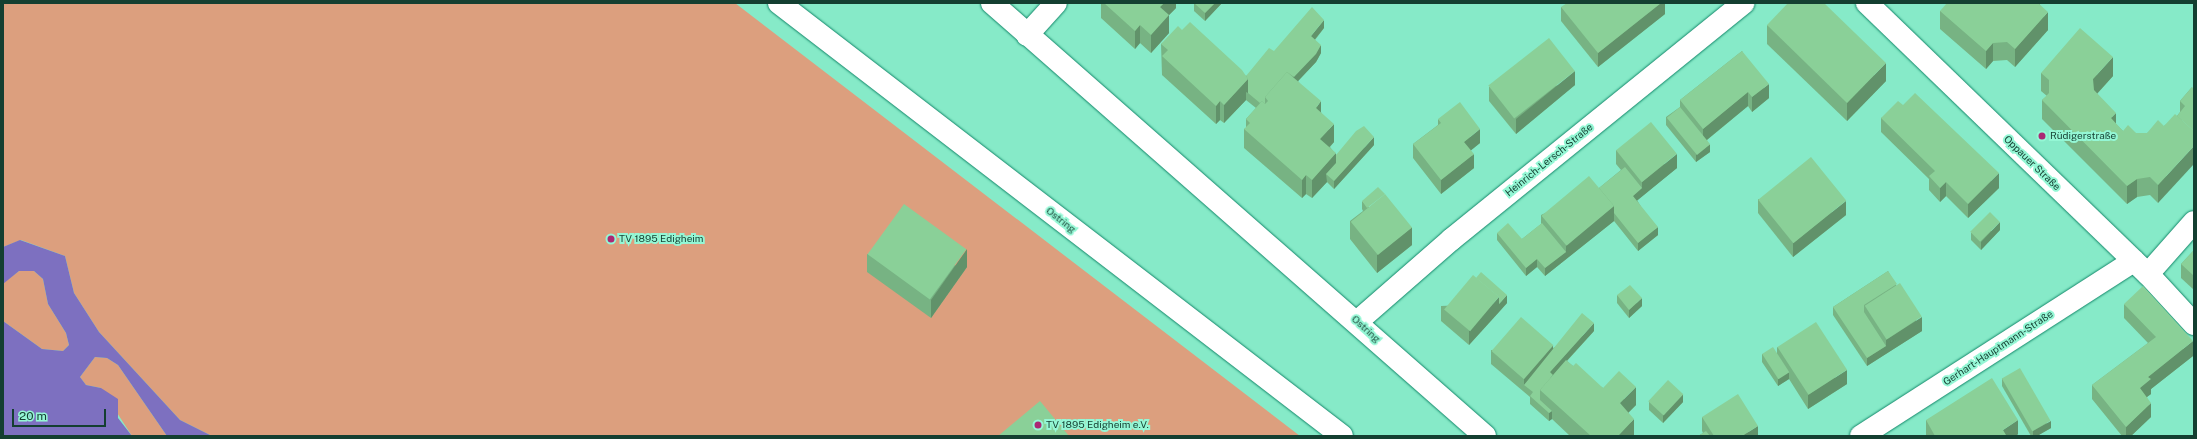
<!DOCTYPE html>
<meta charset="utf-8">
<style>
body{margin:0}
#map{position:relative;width:2197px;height:439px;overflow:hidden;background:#86eac8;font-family:"Public Sans",sans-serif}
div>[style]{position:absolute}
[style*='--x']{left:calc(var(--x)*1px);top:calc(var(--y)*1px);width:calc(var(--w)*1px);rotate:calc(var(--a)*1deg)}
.green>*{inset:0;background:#dc9f7e}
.water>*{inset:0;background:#7d70c0}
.roads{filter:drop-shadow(0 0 1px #128769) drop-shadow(0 0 1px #128769)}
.minor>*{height:22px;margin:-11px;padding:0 11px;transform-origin:11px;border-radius:11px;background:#fff}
.wall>*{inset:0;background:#77b383}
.shaded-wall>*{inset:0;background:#61926a}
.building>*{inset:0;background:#8ad098;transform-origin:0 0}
.dots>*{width:11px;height:11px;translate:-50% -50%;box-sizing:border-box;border:2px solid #94f7d5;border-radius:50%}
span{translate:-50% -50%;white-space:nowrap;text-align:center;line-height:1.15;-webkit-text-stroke:4px #94f7d5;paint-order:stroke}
.poi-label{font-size:10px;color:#143f31}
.left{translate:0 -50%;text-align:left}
.street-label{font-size:10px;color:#143f31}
.frame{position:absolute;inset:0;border:4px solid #143f31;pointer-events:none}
.scale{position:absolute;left:12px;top:409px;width:94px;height:18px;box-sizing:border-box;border:2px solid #143f31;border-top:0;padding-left:5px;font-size:12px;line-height:14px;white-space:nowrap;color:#143f31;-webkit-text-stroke:3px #94f7d5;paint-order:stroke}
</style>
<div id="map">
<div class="green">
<div style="clip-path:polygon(3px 3px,735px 3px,1300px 436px,212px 436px,180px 420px,99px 332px,74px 293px,65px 256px,21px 240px,3px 247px)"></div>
<div style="clip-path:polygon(19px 271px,34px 271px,43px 279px,48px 304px,66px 333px,69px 345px,63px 351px,42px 349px,3px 321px,3px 283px)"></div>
<div style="clip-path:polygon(95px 357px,107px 358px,118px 365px,167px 436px,132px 436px,101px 388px,86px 385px,80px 377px)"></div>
</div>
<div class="water">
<div style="clip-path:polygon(20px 240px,65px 256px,74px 293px,99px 332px,180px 420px,212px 436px,167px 436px,118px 365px,107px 358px,95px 357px,80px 377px,86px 385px,101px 388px,118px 399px,118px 418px,132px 436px,3px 436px,3px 321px,42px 349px,63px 351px,69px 345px,66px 333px,48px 304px,43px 279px,34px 271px,19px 271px,3px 284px,3px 247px)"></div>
</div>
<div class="roads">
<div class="minor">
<div style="--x:779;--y:3;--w:710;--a:37.56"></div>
<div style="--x:992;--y:3;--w:656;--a:41.29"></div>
<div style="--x:1867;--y:3;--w:390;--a:44"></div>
<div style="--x:2148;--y:274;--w:68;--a:47.4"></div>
<div style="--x:1027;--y:35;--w:43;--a:-47.8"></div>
<div style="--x:2148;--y:274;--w:69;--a:-48.5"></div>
<div style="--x:1358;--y:321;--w:125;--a:-41.1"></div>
<div style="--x:1452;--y:239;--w:375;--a:-39"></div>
<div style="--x:1861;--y:436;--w:324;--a:-32.7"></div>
</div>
</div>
<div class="wall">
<div style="clip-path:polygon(1101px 3px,1176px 3px,1176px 8px,1169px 15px,1169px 33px,1151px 53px,1140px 43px,1135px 49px,1101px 18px)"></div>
<div style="clip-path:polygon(1194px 3px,1222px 3px,1205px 21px,1194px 11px)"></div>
<div style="clip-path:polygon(1665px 3px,1665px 14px,1598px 67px,1561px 21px,1561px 7px)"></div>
<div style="clip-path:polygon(2040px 3px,2040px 5px,2048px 30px,2015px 67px,2007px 60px,1993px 61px,1986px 69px,1940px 29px,1940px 11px)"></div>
<div style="clip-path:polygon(1767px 25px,1886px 81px,1847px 121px,1767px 44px)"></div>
<div style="clip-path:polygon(1324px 28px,1315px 40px,1321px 53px,1316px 62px,1298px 81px,1321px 112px,1334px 142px,1330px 147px,1336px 155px,1374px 145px,1334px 189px,1327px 182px,1312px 198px,1306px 194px,1302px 198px,1244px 148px,1244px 129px,1246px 128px,1246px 119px,1256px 108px,1246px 100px,1224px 123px,1220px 120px,1216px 124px,1162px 75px,1161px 44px,1182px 30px,1246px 76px)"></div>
<div style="clip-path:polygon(1742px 51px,1769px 98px,1752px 112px,1748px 106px,1707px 140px,1710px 152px,1696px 162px,1666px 125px,1666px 117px,1680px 107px,1680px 100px)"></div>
<div style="clip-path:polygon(2041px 73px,2113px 76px,2097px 94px,2116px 124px,2123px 131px,2136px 133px,2147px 133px,2164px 126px,2177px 116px,2180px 112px,2180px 101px,2192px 87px,2158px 203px,2150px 195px,2137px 197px,2127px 204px,2042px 119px,2042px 100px,2047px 96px,2041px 91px)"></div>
<div style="clip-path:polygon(1575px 85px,1516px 134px,1489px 101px,1489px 87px)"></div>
<div style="clip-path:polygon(1903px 105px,1999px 188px,1968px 218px,1946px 196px,1940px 202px,1929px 190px,1929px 179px,1881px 132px,1881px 118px)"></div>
<div style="clip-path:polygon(1438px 119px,1480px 143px,1471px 150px,1474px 168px,1441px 194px,1413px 158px,1413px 144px,1438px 125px)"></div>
<div style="clip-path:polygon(1616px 150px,1677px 168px,1637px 200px,1658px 235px,1638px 251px,1614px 221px,1545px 276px,1537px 267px,1526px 276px,1497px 240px,1497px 233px,1522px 239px,1541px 224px,1541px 215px,1599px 188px,1621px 170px,1616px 164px)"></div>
<div style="clip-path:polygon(1758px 199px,1846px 215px,1793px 257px,1758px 213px)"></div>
<div style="clip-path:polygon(1362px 201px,1412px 245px,1377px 273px,1350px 239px,1350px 221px,1363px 211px,1362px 209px)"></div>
<div style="clip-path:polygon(2000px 230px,1981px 250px,1971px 240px,1971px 233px)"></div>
<div style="clip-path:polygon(2194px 250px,2194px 290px,2181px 278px,2181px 264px)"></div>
<div style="clip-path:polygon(867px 254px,967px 267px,931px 318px,867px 272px)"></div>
<div style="clip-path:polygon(1888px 271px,1922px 331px,1867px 366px,1833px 315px,1833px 307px)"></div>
<div style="clip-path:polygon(1617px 295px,1642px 306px,1629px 318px,1617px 303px)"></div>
<div style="clip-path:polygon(1507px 303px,1469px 345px,1441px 321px,1441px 306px)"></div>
<div style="clip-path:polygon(2124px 304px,2193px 356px,2151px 389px,2151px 394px,2147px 397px,2151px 417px,2131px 436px,2122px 436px,2092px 399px,2092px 385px,2148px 343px,2124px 318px)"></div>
<div style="clip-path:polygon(1594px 331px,1567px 361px,1573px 366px,1603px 388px,1636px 405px,1628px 413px,1634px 436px,1570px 436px,1552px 419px,1549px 421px,1530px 404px,1530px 397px,1491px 364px,1491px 350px,1553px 348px)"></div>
<div style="clip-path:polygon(1777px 347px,1847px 384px,1808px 409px,1789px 379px,1778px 386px,1762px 362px,1762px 354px,1777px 353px)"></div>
<div style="clip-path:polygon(2002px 378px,2051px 428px,2037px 436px,2031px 436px,2002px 386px)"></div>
<div style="clip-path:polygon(1649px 402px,1683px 402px,1663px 423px,1649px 410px)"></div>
<div style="clip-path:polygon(1702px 417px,1758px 436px,1698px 436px,1703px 433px,1702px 431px)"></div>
<div style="clip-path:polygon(1926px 420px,2018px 434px,2016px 436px,1926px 436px)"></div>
</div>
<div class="shaded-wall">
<div style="clip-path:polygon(1164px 3px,1176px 3px,1176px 8px,1169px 15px,1169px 33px,1151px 53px,1151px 35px,1160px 7px)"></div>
<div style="clip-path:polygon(1215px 3px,1222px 3px,1205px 21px,1205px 13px)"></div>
<div style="clip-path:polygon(1661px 3px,1665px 3px,1665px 14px,1598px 67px,1598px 53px)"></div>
<div style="clip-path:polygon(2048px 12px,2048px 30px,2015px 67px,2015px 49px)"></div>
<div style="clip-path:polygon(1324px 20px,1324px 28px,1311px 44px,1311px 36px)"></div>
<div style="clip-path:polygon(1140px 25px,1140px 43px,1135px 49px,1135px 31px)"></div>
<div style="clip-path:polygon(1993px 43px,1993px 61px,1986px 69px,1986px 51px)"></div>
<div style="clip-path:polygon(1321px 45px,1321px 53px,1316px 62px,1268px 113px,1268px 105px)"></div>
<div style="clip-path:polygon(2113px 57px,2113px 76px,2093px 98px,2093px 79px)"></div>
<div style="clip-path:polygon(1886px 63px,1886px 81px,1847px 121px,1847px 103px)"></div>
<div style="clip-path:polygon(1575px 71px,1575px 85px,1516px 134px,1516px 119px)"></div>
<div style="clip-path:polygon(1248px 79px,1248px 93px,1246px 92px,1246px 100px,1224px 123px,1224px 105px)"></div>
<div style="clip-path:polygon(1769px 84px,1769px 98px,1752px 112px,1752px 97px)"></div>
<div style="clip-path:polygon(1748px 92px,1748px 106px,1703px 143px,1703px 129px)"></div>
<div style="clip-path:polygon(1220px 101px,1220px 120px,1216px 124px,1216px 106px)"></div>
<div style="clip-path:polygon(1321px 101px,1321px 119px,1316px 108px)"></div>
<div style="clip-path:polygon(2116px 113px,2116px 132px,2111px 118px)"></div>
<div style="clip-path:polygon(1334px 124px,1334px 142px,1320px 157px,1320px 139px)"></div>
<div style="clip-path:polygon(1480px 129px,1480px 143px,1464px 156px,1464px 142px)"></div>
<div style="clip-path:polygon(1374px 137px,1374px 145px,1334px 189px,1334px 181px)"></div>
<div style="clip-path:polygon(1710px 144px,1710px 152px,1696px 162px,1696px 155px)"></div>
<div style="clip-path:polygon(2194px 146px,2194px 164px,2158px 203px,2158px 185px)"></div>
<div style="clip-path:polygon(1336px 153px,1336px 171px,1326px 174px,1327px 182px,1312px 198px,1312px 180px)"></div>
<div style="clip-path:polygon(1474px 154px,1474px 168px,1441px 194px,1441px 180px)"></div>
<div style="clip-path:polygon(1677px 154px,1677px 168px,1633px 204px,1633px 196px,1642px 188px,1642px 182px)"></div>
<div style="clip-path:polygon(1999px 173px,1999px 188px,1968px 218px,1968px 204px)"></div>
<div style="clip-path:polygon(1306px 175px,1306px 194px,1302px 198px,1302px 180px)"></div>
<div style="clip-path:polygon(2137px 179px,2137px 197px,2127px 204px,2127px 186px)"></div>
<div style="clip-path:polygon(1946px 182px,1946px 196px,1940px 202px,1940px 188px)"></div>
<div style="clip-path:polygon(1846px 201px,1846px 215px,1793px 257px,1793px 243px)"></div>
<div style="clip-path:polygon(1614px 206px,1614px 221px,1545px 276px,1545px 268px,1566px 252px,1566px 245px)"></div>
<div style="clip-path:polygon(2000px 222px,2000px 230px,1981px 250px,1981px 242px)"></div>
<div style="clip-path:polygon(1412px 227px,1412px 245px,1377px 273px,1377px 255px)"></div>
<div style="clip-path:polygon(1658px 227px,1658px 235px,1638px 251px,1638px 243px)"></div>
<div style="clip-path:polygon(967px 249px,967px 267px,931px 318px,931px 300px)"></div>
<div style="clip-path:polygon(1537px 259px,1537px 267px,1526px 276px,1526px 268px)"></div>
<div style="clip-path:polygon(1507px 295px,1507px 303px,1499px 312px,1499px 304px)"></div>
<div style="clip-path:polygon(1499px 297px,1499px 312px,1469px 345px,1469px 331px)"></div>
<div style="clip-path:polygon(1642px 298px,1642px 306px,1629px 318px,1629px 310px)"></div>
<div style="clip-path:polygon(1922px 317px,1922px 331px,1867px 366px,1867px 358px,1886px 346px,1886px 340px)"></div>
<div style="clip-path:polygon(1594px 323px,1594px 331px,1550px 379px,1550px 372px)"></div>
<div style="clip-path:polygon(2193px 341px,2193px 356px,2151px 389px,2151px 394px,2140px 402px,2140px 388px,2148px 377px)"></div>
<div style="clip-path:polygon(1553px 345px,1553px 359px,1524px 385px,1524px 393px,1524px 378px)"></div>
<div style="clip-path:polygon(1847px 370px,1847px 384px,1808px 409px,1808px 395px)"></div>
<div style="clip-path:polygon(1789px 372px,1789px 379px,1778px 386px,1778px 378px)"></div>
<div style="clip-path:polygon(1636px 387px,1636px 405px,1620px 421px,1620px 403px)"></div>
<div style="clip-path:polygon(1683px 394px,1683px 402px,1663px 423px,1663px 415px)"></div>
<div style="clip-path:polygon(2151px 403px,2151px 417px,2131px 436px,2126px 436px,2126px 427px)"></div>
<div style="clip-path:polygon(1552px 411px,1552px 419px,1549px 421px,1549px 413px)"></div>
<div style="clip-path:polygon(1634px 419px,1634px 436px,1618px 436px)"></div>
<div style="clip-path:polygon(2018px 420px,2018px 434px,2016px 436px,2003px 436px,2003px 430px)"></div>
<div style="clip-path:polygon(2051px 421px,2051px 428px,2037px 436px,2033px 436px,2033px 431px)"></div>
<div style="clip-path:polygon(1758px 426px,1758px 436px,1742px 436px)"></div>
</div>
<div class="building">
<div style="clip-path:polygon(1104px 3px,1164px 3px,1160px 7px,1169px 15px,1151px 35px,1140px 25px,1135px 31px)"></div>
<div style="clip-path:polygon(1194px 3px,1215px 3px,1205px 13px)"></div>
<div style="clip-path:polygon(1567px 3px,1661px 3px,1598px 53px,1561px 7px)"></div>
<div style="clip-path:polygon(1788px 3px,1824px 3px,1886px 63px,1847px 103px,1767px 25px)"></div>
<div style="clip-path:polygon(1947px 3px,2038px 3px,2048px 12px,2015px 49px,2007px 42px,1993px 43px,1986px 51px,1940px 11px)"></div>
<div style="clip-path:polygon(1312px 7px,1324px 20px,1311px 36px,1321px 45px,1316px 54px,1294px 77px,1287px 72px,1265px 97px,1265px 104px,1262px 101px,1260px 103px,1248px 93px,1248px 79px,1246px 76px,1269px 48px,1274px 51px)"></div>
<div style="clip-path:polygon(1190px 22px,1242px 70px,1248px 79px,1224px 105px,1220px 101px,1216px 106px,1162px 56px,1168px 50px,1161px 44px,1178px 26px,1182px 30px)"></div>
<div style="clip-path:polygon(2080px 28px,2113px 57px,2093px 79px,2094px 90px,2116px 113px,2111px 118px,2123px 131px,2128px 125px,2136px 133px,2147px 133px,2158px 120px,2164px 126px,2175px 114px,2194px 131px,2194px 146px,2158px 185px,2150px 177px,2137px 179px,2127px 186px,2042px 100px,2049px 93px,2049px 80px,2041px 73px)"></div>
<div style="left:1549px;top:38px;width:42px;height:77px;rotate:52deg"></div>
<div style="clip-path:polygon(1742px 51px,1769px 84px,1752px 97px,1748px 92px,1703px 129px,1680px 100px)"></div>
<div style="clip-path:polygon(1287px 72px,1321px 101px,1316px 108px,1334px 124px,1320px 139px,1336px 153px,1312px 180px,1306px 175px,1302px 180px,1244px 129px,1250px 123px,1246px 119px,1262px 101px,1265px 104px,1268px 101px,1265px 97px)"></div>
<div style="clip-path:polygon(2192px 87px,2194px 89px,2194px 131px,2177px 116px,2185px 106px,2180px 101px)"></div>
<div style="clip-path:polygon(1915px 93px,1999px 173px,1968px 204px,1946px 182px,1940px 188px,1929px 176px,1935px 171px,1881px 118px,1898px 101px,1903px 105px)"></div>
<div style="clip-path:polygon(1460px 102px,1480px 129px,1464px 142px,1474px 154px,1441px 180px,1413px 144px,1441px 123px,1438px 119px)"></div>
<div style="left:1680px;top:107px;width:48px;height:17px;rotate:51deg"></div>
<div style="left:1651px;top:122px;width:41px;height:45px;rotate:51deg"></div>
<div style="clip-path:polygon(1364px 126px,1374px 137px,1334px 181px,1326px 174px,1336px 163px,1336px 155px,1356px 131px)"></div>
<div style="left:1811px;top:157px;width:56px;height:68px;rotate:51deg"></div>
<div style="clip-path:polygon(1625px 167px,1642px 188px,1633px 196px,1658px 227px,1638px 243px,1614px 213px,1614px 206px,1599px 188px)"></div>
<div style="left:1589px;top:176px;width:39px;height:62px;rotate:50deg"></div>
<div style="clip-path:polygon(1378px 187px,1385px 194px,1367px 208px,1362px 201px)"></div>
<div style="left:1385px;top:194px;width:43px;height:44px;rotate:51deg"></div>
<div style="left:904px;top:204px;width:77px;height:62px;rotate:36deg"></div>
<div style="left:1990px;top:212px;width:14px;height:28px;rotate:45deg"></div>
<div style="clip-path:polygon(1508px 223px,1522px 239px,1542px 223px,1566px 252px,1545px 268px,1537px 259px,1526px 268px,1497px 233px)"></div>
<div style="clip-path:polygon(2194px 250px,2194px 276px,2181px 264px)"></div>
<div style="clip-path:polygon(1888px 271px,1897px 284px,1864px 305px,1864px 312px,1886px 346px,1867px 358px,1833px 307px)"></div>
<div style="clip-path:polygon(1481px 272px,1507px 295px,1499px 304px,1499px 297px,1476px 278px)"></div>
<div style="left:1473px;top:275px;width:34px;height:45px;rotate:40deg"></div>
<div style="left:1900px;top:283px;width:40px;height:42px;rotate:57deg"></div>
<div style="clip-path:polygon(1630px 285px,1642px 298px,1629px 310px,1617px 295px)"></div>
<div style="clip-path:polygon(2143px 286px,2193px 341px,2148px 377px,2151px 379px,2140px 388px,2151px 403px,2126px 427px,2092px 385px,2156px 337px,2124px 304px)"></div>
<div style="clip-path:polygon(1582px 313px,1594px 323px,1550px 372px,1553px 375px,1540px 390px,1540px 400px,1552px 411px,1549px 413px,1530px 396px,1533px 392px,1524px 385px)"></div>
<div style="left:1521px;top:317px;width:43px;height:45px;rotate:41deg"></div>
<div style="left:1816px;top:322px;width:57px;height:46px;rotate:57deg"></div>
<div style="left:1773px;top:347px;width:30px;height:13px;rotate:57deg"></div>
<div style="clip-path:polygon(1566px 360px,1573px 366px,1576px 363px,1603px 388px,1619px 371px,1636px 387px,1620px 403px,1634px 419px,1618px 436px,1591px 436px,1540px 390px)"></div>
<div style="left:2020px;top:368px;width:61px;height:21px;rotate:60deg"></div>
<div style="clip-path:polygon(1992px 378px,2018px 420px,2003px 430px,2006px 435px,2005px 436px,1935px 436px,1926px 420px)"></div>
<div style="left:1668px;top:380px;width:21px;height:29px;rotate:43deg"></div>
<div style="clip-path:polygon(1738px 394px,1758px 426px,1742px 436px,1714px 436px,1702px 417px)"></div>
<div style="clip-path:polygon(1040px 401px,1069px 436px,998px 436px)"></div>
<div style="clip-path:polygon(1706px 431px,1710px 436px,1698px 436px)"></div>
</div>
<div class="dots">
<div style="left:2042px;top:136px;background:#aa2874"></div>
<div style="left:611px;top:239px;background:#aa2874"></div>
<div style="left:1038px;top:425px;background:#aa2874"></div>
</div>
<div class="poi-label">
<span class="left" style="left:2050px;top:136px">Rüdigerstraße</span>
<span class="left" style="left:619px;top:239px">TV 1895 Edigheim</span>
<span class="left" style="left:1046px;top:425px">TV 1895 Edigheim e.V.</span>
</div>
<div class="street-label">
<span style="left:1549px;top:160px;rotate:-39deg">Heinrich-Lersch-Straße</span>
<span style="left:2032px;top:163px;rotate:44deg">Oppauer Straße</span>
<span style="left:1061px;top:220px;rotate:38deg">Ostring</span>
<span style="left:1366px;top:329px;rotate:42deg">Ostring</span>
<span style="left:1998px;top:348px;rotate:-33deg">Gerhart-Hauptmann-Straße</span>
</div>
<div class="frame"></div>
<div class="scale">20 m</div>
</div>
